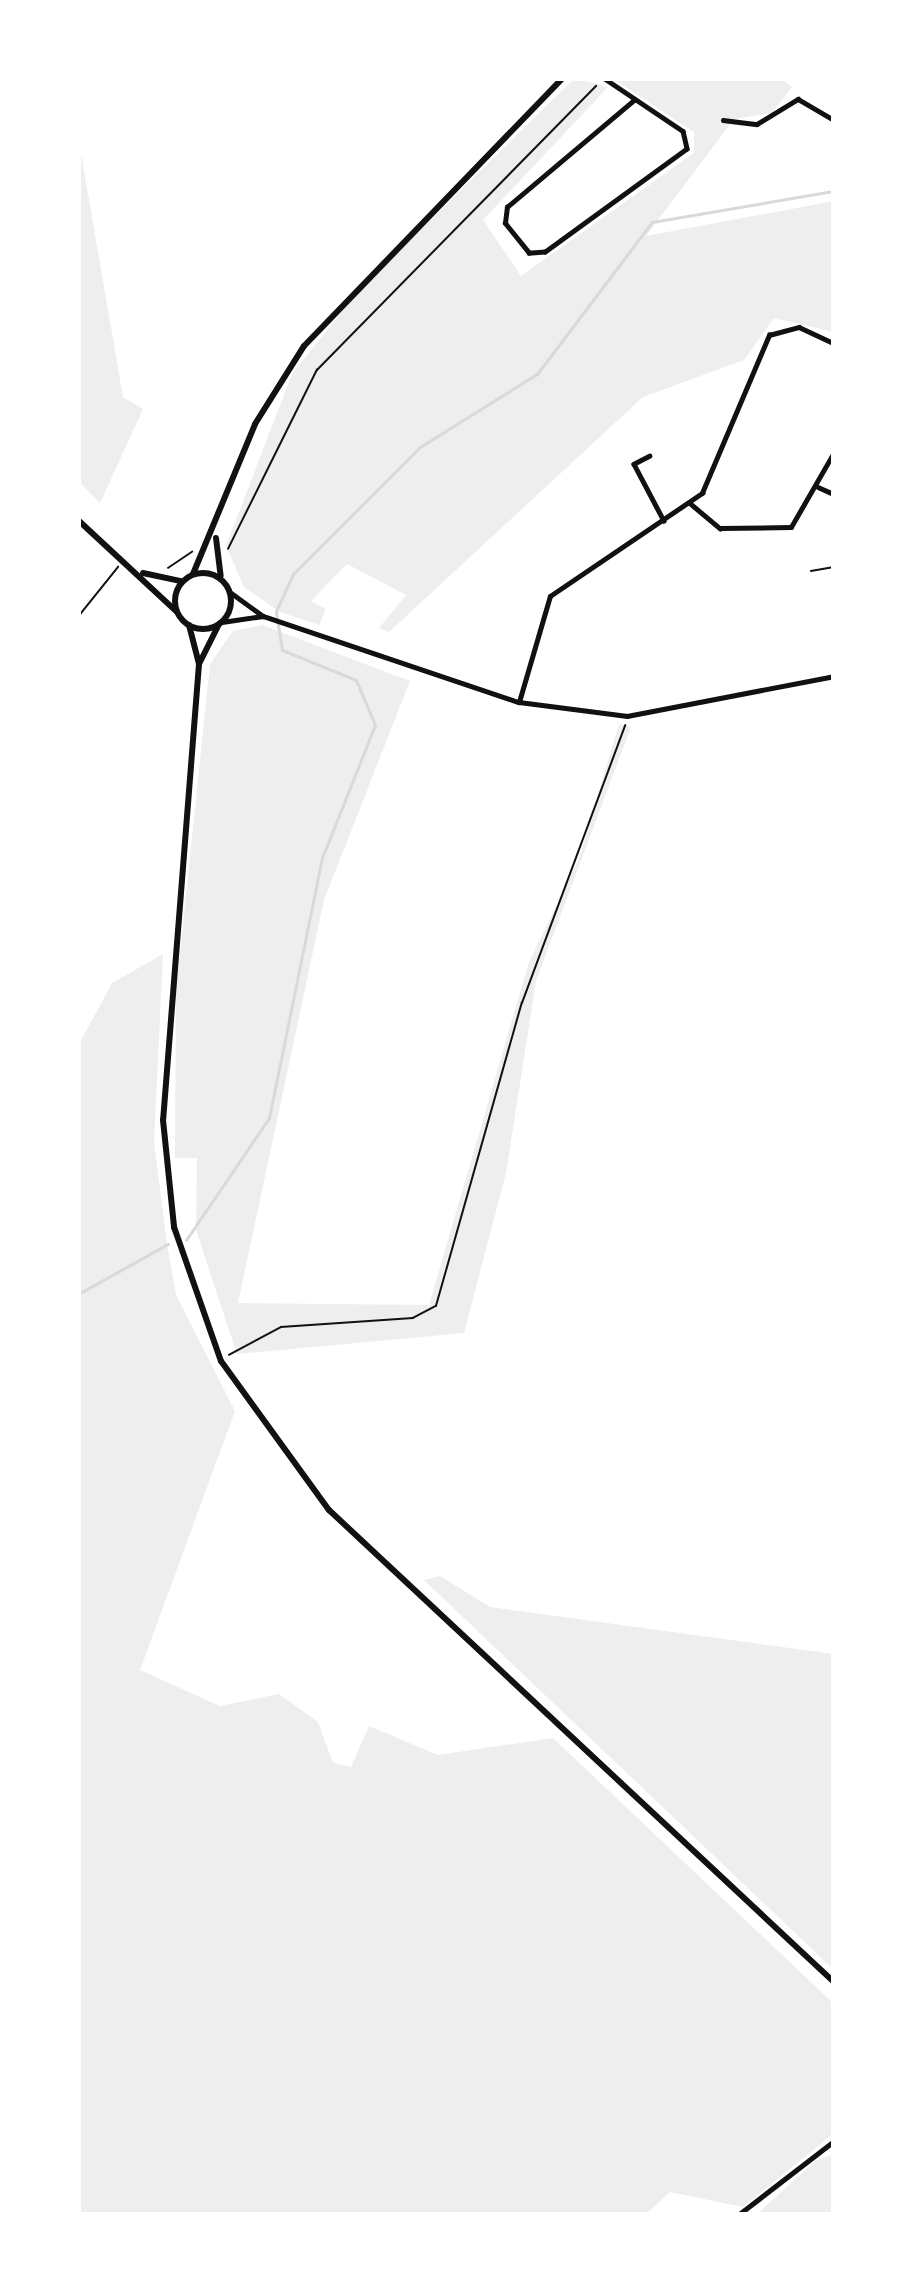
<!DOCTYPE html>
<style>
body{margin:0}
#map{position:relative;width:912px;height:2293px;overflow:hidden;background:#fff;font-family:"IBM Plex Sans",sans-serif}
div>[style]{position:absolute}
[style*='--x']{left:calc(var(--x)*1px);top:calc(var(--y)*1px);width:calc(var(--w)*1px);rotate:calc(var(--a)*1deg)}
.green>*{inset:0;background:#eee}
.stream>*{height:3px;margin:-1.5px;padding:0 1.5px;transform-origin:1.5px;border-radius:1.5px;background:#d9d9d9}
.path>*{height:1.5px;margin:-0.75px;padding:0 0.75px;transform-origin:0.75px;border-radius:0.75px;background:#111}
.service>*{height:1.5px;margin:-0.75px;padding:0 0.75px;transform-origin:0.75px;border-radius:0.75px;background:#111}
.minor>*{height:4.5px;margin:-2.25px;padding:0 2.25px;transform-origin:2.25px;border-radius:2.25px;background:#111}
.tertiary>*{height:4.5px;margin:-2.25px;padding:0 2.25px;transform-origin:2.25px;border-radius:2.25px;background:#111}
.secondary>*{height:6px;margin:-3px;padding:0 3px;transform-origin:3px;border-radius:3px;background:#111}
.primary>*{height:6px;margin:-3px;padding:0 3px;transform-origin:3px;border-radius:3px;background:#111}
.primary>.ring{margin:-3px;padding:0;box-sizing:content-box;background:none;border:6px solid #111;border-radius:50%}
span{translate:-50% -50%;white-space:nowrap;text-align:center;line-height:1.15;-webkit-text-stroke:9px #fff;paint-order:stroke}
.frame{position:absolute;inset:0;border:81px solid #fff;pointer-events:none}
</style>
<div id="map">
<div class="green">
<div style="clip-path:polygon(575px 78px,608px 87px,483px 220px,521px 276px,694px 153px,694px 132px,612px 78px,780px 78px,792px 87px,772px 113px,734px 119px,646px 236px,834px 201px,834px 332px,774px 318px,744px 360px,643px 397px,389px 632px,379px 628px,406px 595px,347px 564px,311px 601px,326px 609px,319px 625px,280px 612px,244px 587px,226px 546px,292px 374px,361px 288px)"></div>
<div style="clip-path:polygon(78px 136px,123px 397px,143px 409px,100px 503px,78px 481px)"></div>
<div style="clip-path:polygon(262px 625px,410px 681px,324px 900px,238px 1303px,429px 1305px,529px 962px,579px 859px,619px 724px,631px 727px,536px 981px,506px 1173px,464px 1333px,237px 1354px,196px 1230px,197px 1158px,175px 1158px,176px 991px,210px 664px,233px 631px)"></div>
<div style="clip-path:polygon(163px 954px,154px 1142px,167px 1244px,176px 1295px,235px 1411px,140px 1670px,220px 1706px,279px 1694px,318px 1722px,333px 1763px,351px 1767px,369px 1726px,438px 1755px,553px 1738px,834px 2004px,834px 2133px,743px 2207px,670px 2192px,645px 2215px,78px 2215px,78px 1046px,112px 983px)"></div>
<div style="clip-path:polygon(440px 1576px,490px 1607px,834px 1654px,834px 1970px,424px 1580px)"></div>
<div style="clip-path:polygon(834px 2154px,834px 2215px,756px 2215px,815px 2161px)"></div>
</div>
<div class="stream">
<div style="--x:186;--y:1240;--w:148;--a:-55.8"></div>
<div style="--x:269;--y:1118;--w:265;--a:-78.5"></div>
<div style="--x:322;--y:858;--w:143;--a:-68.3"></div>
<div style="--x:375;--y:725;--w:49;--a:-112.9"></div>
<div style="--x:356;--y:680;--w:80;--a:-157.9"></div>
<div style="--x:282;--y:650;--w:39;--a:-99"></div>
<div style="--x:276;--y:611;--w:41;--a:-65.3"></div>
<div style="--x:293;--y:574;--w:180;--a:-45"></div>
<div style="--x:420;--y:447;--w:138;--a:-32"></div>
<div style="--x:537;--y:374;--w:191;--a:-52.9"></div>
<div style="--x:652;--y:222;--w:185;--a:-9.7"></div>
<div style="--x:78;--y:1294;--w:103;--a:-29.1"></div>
</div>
<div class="path">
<div style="--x:228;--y:549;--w:200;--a:-63.6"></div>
<div style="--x:317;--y:370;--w:398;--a:-45.5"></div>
<div style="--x:168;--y:568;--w:29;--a:-34"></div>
<div style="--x:78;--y:617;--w:64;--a:-51.3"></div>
<div style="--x:229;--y:1355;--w:59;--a:-28.3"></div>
<div style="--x:281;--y:1327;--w:132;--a:-3.9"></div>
<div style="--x:413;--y:1318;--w:26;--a:-28"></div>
<div style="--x:436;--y:1306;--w:315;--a:-74.2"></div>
<div style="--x:522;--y:1003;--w:296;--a:-69.6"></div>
</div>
<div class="service">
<div style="--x:811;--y:571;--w:23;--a:-10"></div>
</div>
<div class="minor">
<div style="--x:604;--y:78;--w:95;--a:33.9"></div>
<div style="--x:683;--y:131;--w:18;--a:77"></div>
<div style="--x:687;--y:149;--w:175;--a:144"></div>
<div style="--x:545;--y:252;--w:16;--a:176"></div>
<div style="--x:529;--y:253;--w:38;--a:-129"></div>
<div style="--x:505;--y:223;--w:16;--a:-83"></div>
<div style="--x:507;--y:207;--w:166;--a:-40.1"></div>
<div style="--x:723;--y:120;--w:34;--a:7"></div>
<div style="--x:757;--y:124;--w:48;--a:-31.4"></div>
<div style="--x:798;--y:99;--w:42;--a:30.3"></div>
<div style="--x:650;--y:456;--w:18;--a:153"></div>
<div style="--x:634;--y:464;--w:64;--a:62.2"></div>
<div style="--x:818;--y:487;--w:17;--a:24"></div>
<div style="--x:691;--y:504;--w:38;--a:40"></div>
<div style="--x:720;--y:528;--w:71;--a:-0.8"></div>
<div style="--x:791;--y:527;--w:84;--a:-60.1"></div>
<div style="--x:519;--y:702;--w:110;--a:-73.7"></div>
<div style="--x:550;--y:596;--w:184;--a:-34.1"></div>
<div style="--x:702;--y:493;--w:172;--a:-67"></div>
<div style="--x:769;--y:335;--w:31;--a:-15"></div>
<div style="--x:799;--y:327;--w:38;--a:25"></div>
<div style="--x:738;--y:2215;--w:121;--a:-37.6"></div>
</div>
<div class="tertiary">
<div style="--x:230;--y:592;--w:41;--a:36"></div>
<div style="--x:263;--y:616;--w:270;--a:18.6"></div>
<div style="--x:519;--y:702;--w:109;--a:7.4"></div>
<div style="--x:627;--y:716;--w:211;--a:-10.9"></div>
<div style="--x:222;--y:622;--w:41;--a:-8.3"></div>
</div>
<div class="secondary">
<div style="--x:78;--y:520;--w:135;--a:42.9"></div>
<div style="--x:143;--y:573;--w:40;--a:12"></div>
</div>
<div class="primary">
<div style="--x:216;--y:538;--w:38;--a:83"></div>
<div class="ring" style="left:175px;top:573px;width:50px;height:50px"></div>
<div style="--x:193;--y:574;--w:162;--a:-67.5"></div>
<div style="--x:255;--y:424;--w:92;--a:-57.9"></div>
<div style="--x:304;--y:346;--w:373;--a:-46"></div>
<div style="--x:189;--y:625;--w:40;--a:75.6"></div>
<div style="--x:199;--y:664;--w:457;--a:94.5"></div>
<div style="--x:163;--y:1120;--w:108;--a:84.1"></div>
<div style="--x:174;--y:1227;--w:142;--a:70.7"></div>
<div style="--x:221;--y:1361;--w:184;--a:54.1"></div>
<div style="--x:329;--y:1510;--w:691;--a:43.07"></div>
<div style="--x:199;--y:664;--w:45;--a:-63.4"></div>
</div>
<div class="frame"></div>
</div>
